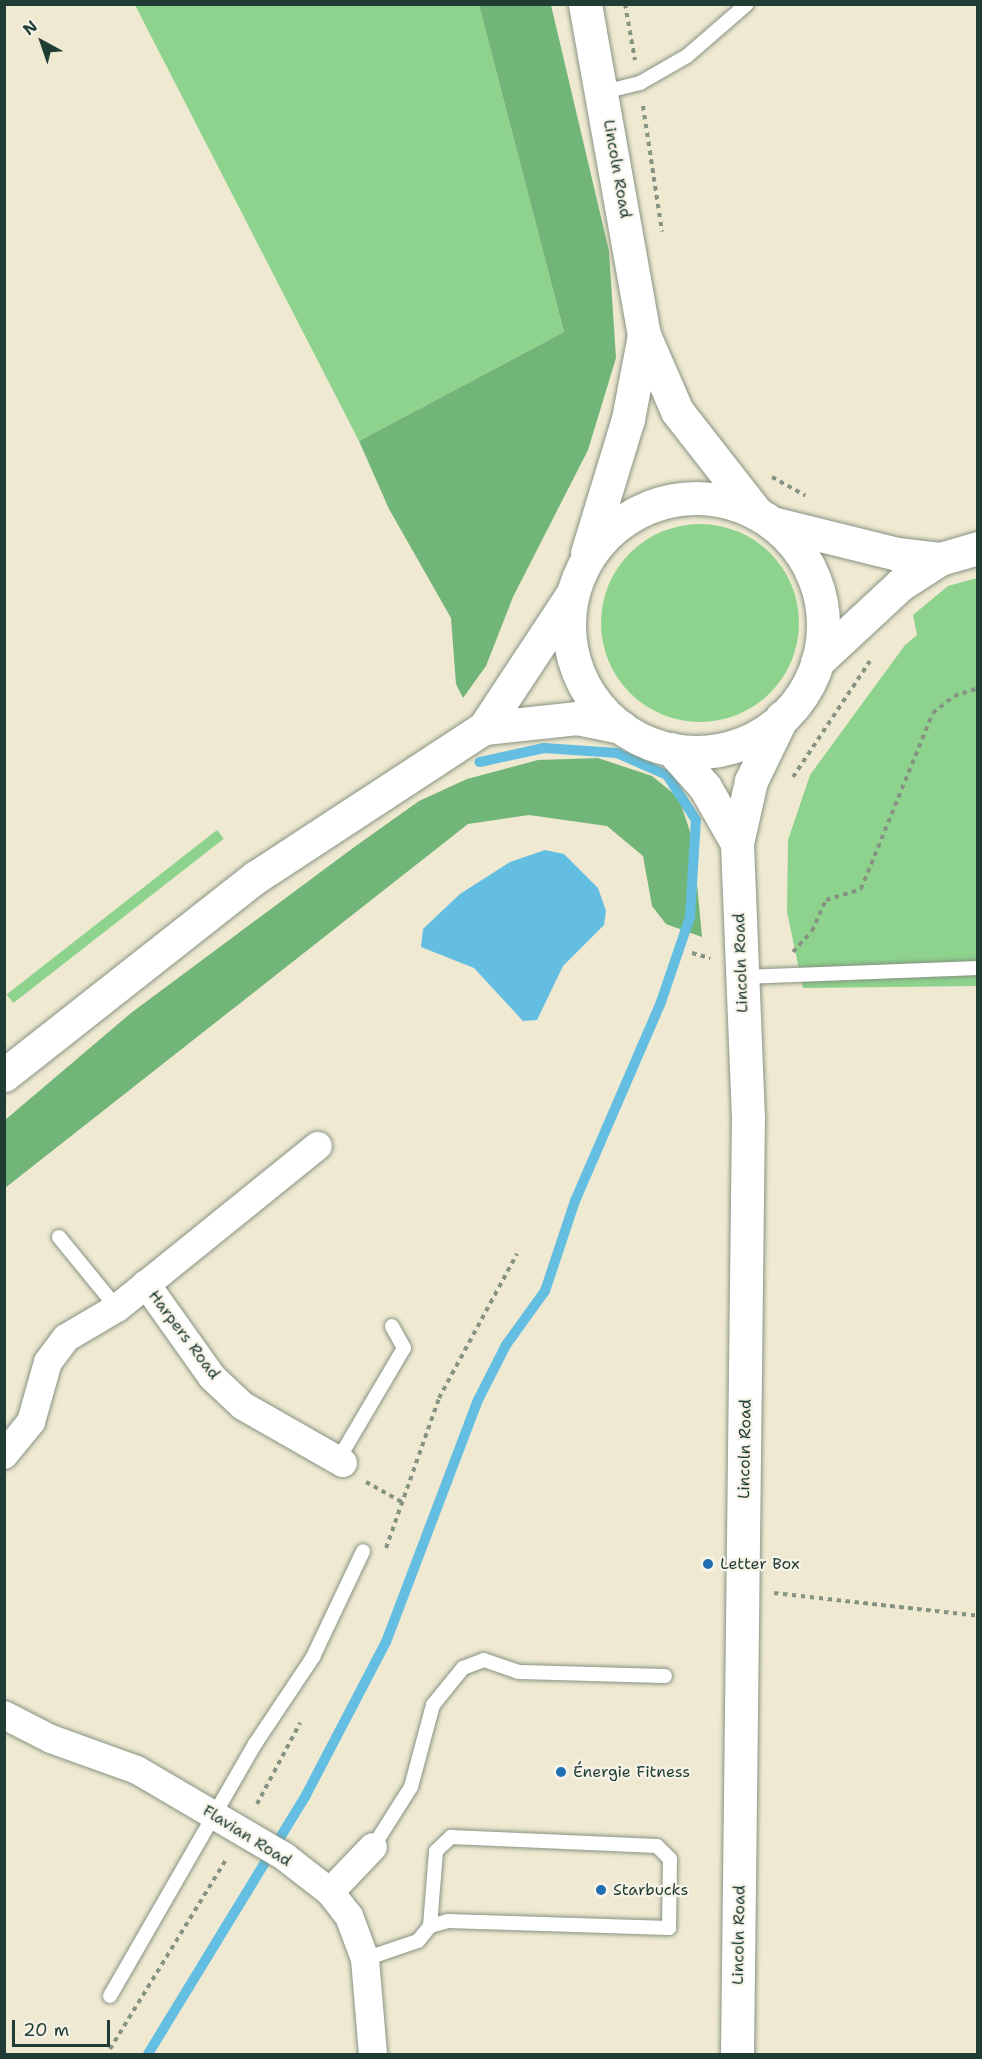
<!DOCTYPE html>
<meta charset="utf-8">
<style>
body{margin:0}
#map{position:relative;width:982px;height:2059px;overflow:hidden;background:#efe9d1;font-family:"Shantell Sans",sans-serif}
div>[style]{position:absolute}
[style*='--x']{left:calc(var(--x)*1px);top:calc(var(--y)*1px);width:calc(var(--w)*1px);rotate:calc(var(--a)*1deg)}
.green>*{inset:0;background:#8dd38d;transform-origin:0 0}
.round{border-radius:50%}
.forest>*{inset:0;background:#72b578}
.water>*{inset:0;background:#63bee1}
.stream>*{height:10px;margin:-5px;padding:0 5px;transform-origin:5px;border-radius:5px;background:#63bee1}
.path>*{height:4px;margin-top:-2px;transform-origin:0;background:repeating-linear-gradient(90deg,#879382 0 4.5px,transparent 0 9px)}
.roads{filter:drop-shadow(0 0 2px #879382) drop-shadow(0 0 2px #879382)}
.service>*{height:14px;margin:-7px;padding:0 7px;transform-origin:7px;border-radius:7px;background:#fff}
.minor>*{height:28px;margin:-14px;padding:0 14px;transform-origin:14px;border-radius:14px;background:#fff}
.secondary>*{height:33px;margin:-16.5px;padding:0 16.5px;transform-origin:16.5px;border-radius:16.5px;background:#fff}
.trunk>*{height:33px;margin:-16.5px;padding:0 16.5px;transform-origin:16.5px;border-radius:16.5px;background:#fff}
.trunk>.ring{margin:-16.5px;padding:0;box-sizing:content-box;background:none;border:33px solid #fff;border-radius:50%}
.dots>*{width:16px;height:16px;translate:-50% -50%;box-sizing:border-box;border:3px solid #f7f3e8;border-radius:50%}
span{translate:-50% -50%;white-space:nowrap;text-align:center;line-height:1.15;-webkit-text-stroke:4.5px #f7f3e8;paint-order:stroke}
.street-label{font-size:16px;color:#1f3d34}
.poi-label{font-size:16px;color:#1f3d34}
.left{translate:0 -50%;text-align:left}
.frame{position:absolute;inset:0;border:6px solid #1f3d34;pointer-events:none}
.north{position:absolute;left:12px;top:12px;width:60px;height:60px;-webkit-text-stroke:4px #f7f3e8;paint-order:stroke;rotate:320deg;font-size:16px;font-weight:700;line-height:24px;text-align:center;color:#1f3d34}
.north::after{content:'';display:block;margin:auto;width:21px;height:27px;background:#1f3d34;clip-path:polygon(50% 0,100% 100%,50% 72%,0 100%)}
.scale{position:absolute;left:12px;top:2020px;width:98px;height:27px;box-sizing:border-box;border:3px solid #1f3d34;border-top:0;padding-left:8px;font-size:18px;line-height:21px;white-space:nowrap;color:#1f3d34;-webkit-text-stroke:4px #f7f3e8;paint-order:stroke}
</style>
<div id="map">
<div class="green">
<div style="clip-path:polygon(135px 5px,479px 5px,564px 332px,359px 441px)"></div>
<div class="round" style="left:601px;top:524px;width:198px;height:198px"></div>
<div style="clip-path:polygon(977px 578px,977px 986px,803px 988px,787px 912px,788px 840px,810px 775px,905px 645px,917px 635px,913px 615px,948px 586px)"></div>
<div style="left:217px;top:830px;width:11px;height:267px;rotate:52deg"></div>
</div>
<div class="forest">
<div style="clip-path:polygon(479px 5px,551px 5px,609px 251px,616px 358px,588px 450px,513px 597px,486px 666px,463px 698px,456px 684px,451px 618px,389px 509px,359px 441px,564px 332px)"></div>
<div style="clip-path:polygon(598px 758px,652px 776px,679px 798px,693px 841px,702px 937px,666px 924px,652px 906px,643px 856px,607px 826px,529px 815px,468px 824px,5px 1188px,5px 1120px,131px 1013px,353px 848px,419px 801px,467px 779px,538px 760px)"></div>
</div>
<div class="water">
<div style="clip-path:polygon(545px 850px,564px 854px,598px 888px,606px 911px,604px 925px,563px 966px,537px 1020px,523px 1021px,474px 968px,421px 947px,423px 929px,460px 894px,510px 862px)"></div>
</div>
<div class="stream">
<div style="--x:148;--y:2054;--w:303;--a:-58.6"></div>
<div style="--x:306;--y:1795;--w:173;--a:-62.4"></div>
<div style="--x:386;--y:1642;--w:259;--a:-69.2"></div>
<div style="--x:478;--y:1400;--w:62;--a:-63"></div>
<div style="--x:506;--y:1345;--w:67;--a:-54.2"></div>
<div style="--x:545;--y:1291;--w:95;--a:-71.6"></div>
<div style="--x:575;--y:1201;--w:217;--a:-66.6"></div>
<div style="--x:661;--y:1002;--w:90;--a:-71.2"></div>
<div style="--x:690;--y:917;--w:97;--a:-86.5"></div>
<div style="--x:696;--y:820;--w:54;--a:-122.8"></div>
<div style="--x:667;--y:775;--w:55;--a:-156.3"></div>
<div style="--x:617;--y:753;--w:73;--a:-176.1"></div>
<div style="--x:544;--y:748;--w:66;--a:167.7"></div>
</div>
<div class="path">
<div style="--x:625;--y:4;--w:57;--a:79.9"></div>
<div style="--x:643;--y:106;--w:127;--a:81.4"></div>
<div style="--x:772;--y:477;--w:38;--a:29"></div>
<div style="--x:793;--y:777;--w:139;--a:-56.4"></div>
<div style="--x:793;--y:952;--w:28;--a:-48"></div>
<div style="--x:812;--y:931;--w:34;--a:-66"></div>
<div style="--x:826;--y:900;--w:37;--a:-17"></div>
<div style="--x:861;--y:889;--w:190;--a:-67.8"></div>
<div style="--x:933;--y:713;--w:27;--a:-39"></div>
<div style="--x:954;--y:696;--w:25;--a:-18"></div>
<div style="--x:692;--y:953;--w:19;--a:16"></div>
<div style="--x:366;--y:1482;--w:41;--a:29.1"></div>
<div style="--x:386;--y:1548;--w:159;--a:-70.5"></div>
<div style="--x:439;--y:1398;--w:164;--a:-61.6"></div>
<div style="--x:774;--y:1593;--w:205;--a:6.4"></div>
<div style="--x:257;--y:1804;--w:92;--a:-62"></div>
<div style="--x:110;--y:2049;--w:224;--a:-58.5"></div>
</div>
<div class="roads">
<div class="service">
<div style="--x:604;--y:92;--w:37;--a:-14"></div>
<div style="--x:640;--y:83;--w:54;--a:-29.9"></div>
<div style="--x:687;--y:56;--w:79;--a:-40.9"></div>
<div style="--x:743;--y:977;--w:235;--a:-2.2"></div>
<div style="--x:59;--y:1237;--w:92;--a:50.8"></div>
<div style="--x:338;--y:1460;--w:130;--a:-59.5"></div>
<div style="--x:404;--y:1348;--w:25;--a:-119"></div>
<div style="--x:373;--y:1847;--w:71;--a:-57.7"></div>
<div style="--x:411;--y:1787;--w:85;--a:-75"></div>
<div style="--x:433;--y:1705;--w:48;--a:-51"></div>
<div style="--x:463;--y:1668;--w:22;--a:-21"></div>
<div style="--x:484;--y:1660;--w:37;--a:19"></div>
<div style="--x:519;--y:1672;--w:146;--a:1.6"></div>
<div style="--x:365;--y:1959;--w:56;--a:-18.8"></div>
<div style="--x:418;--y:1941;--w:19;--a:-51"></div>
<div style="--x:430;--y:1926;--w:75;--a:-85.4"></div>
<div style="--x:436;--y:1851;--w:21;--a:-43"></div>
<div style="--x:451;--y:1837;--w:206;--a:2.5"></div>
<div style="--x:657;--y:1846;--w:18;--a:45"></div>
<div style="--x:670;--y:1859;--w:69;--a:90.8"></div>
<div style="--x:669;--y:1928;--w:221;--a:-178.2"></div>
<div style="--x:448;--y:1921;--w:19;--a:164"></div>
<div style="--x:110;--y:1996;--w:291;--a:-60.1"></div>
<div style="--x:255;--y:1744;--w:105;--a:-56.3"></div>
<div style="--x:313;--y:1657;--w:117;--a:-64.7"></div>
</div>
<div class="minor">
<div style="--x:146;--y:1284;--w:114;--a:54.6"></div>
<div style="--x:212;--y:1377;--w:42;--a:43.1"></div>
<div style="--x:243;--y:1406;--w:115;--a:29.7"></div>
<div style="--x:4;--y:1455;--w:43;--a:-50.7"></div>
<div style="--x:31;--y:1422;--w:62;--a:-74.2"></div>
<div style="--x:48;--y:1362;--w:30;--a:-53"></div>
<div style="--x:66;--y:1338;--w:59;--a:-30.5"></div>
<div style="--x:117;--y:1308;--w:258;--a:-38.9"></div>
<div style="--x:4;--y:1715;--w:53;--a:27.1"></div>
<div style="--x:51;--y:1739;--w:91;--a:19.8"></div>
<div style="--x:137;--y:1770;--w:172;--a:30.4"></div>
<div style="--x:285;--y:1857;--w:57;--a:37.9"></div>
<div style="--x:330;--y:1892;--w:31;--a:52"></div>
<div style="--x:349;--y:1916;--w:46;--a:69.6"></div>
<div style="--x:365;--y:1959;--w:95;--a:85.2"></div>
<div style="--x:330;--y:1892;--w:62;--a:-46.3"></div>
</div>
<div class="secondary">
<div style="--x:671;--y:749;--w:51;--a:48.2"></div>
<div style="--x:705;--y:787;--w:64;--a:60.3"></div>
<div style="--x:737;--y:2054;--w:936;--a:-89.33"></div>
<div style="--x:748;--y:1118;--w:275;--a:-92.3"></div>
<div style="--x:737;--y:843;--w:64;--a:-77.3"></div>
<div style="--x:751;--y:781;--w:71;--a:-64.2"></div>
</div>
<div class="trunk">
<div style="--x:585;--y:4;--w:336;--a:79.9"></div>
<div style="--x:644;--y:335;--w:83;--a:66.5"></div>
<div style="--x:677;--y:411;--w:128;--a:52"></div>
<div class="ring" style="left:569px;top:498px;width:221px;height:221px"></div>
<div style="--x:772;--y:523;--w:129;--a:13.9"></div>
<div style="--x:897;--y:554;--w:43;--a:6.6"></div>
<div style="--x:587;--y:553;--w:140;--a:-73"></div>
<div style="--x:628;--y:419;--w:86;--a:-79.2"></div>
<div style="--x:817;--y:662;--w:115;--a:-42.9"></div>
<div style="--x:901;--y:584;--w:46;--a:-32.7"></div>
<div style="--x:940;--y:559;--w:40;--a:-16"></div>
<div style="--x:484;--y:728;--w:94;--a:-6.1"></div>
<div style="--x:577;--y:718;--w:45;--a:11.6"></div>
<div style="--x:4;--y:1075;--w:320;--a:-38.2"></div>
<div style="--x:256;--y:877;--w:272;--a:-33.2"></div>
<div style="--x:484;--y:728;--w:158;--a:-56.6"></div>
</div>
</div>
<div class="dots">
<div style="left:708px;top:1564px;background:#1f6fb2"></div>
<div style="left:561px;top:1772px;background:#1f6fb2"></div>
<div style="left:601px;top:1890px;background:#1f6fb2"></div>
</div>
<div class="street-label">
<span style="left:617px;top:169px;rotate:80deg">Lincoln Road</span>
<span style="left:741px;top:963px;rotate:-92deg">Lincoln Road</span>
<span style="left:184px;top:1335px;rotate:53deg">Harpers Road</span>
<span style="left:745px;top:1449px;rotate:-89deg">Lincoln Road</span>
<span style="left:247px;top:1836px;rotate:32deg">Flavian Road</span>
<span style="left:739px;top:1935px;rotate:-89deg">Lincoln Road</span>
</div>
<div class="poi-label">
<span class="left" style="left:720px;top:1564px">Letter Box</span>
<span class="left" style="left:573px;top:1772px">Énergie Fitness</span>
<span class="left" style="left:613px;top:1890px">Starbucks</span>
</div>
<div class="frame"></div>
<div class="north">N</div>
<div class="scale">20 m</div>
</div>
